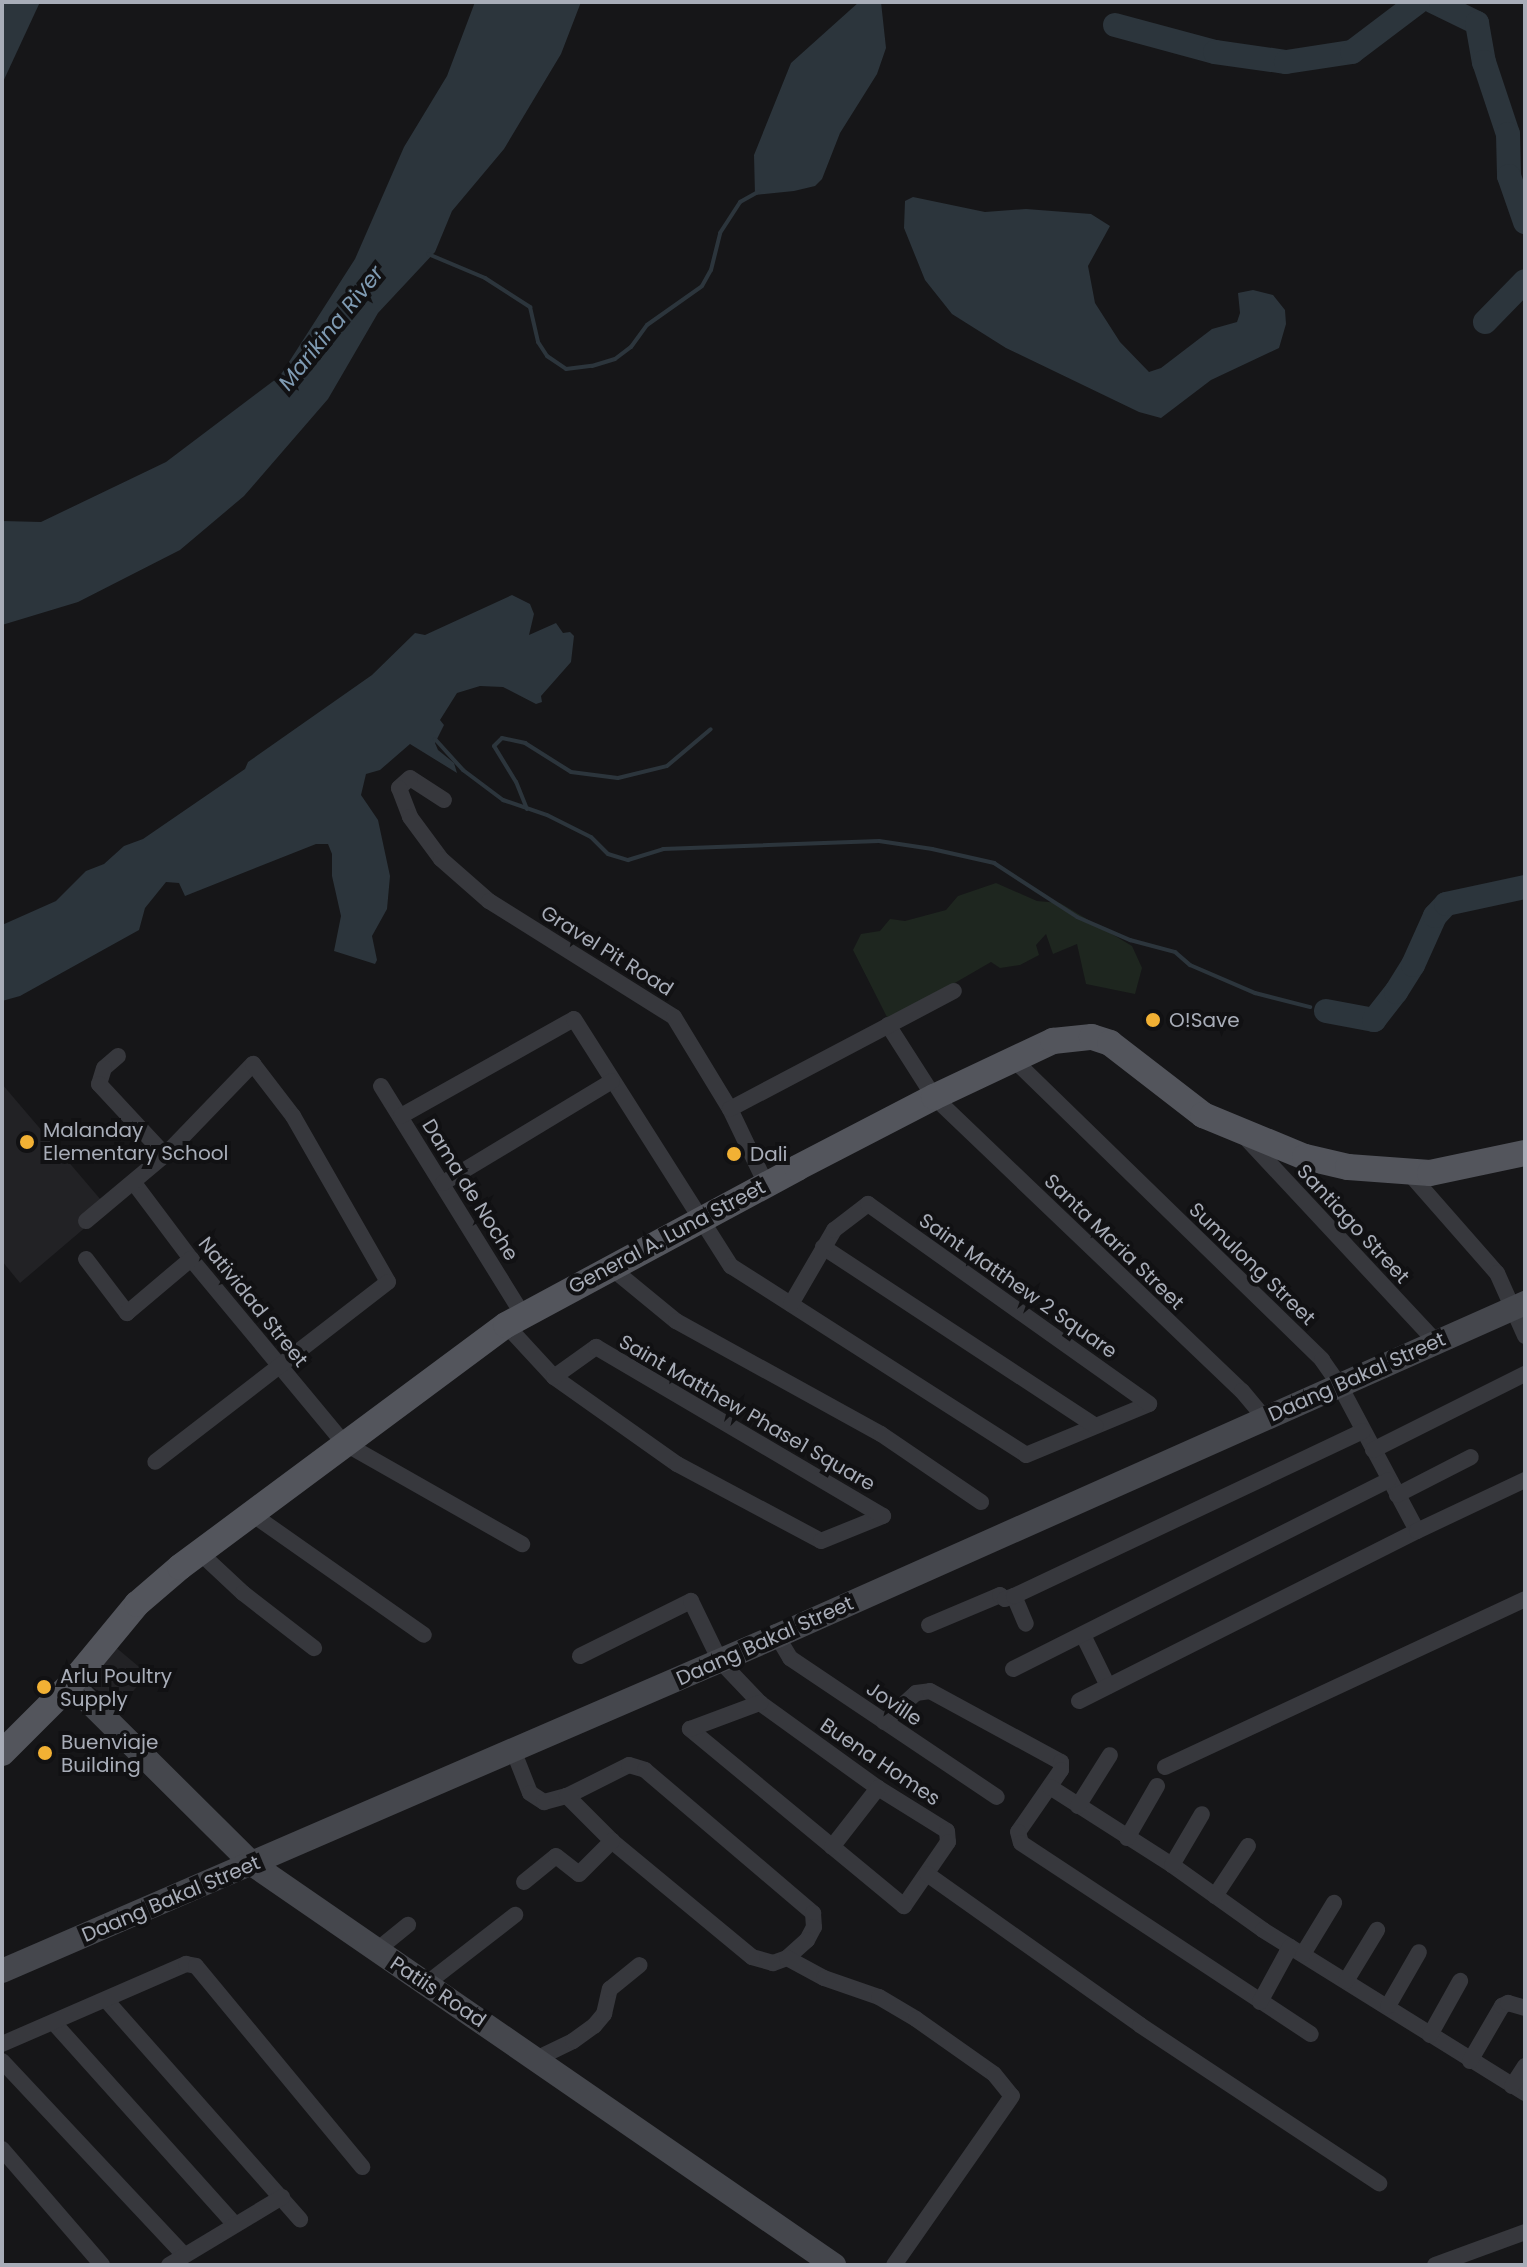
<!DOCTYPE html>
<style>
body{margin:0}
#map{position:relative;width:1527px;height:2267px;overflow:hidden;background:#161618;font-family:Poppins,sans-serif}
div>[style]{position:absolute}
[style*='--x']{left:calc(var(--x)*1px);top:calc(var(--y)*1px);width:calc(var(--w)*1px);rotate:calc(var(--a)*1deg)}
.built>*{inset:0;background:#222225;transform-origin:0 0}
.green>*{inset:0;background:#1e261f}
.water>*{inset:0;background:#2c353c}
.stream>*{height:4px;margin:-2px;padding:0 2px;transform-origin:2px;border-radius:2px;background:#2c353c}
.river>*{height:24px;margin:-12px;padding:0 12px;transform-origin:12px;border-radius:12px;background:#2c353c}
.street>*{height:16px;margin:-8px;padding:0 8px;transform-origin:8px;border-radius:8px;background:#37383d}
.secondary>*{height:24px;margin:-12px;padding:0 12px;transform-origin:12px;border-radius:12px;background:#45474d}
.primary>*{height:26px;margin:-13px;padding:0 13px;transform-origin:13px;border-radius:13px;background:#53555c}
.dots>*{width:22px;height:22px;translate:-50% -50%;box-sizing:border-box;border:4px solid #111113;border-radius:50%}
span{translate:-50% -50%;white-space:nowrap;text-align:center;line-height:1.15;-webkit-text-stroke:8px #111113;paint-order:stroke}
.street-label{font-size:20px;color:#a8adb8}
.poi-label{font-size:20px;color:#a8adb8}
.left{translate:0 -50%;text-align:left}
.water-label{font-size:22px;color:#7f9bb3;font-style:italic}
.frame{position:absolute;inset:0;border:4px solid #a8adb8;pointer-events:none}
</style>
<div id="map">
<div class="built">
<div style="clip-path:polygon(2px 1084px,101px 1200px,87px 1226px,20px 1283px,2px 1261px)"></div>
<div style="left:113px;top:1645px;width:45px;height:45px;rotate:40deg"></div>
</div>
<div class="green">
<div style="clip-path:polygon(996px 883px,1037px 901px,1060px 903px,1132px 946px,1142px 968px,1135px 994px,1086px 984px,1077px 944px,1053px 954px,1046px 934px,1036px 945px,1039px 955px,1020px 965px,1000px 968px,991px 962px,889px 1021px,853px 950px,861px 934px,880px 931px,890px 919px,905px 921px,946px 910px,958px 896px)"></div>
</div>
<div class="water">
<div style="clip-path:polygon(2px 2px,40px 2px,2px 84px)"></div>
<div style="clip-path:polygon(475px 2px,581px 2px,561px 54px,504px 149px,452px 211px,435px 252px,378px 313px,328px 399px,244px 496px,180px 550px,78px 602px,2px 625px,2px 521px,41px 522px,166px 462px,280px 376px,355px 259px,404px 147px,447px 76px)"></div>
<div style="clip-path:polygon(859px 2px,881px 2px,886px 48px,877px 74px,840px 133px,822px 179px,815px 186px,794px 191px,755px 195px,754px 155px,791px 63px)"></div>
<div style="clip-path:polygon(913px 197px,985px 212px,1026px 209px,1091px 214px,1110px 226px,1088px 266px,1095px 303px,1120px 342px,1149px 372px,1161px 368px,1212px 329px,1237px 322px,1240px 313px,1238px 293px,1253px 290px,1273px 295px,1285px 310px,1286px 324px,1279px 348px,1211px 380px,1161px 418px,1139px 412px,1006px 348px,952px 314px,925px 280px,904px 228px,905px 201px)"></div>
<div style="clip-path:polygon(512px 595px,530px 604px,534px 614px,529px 635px,556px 623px,563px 633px,570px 632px,574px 636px,571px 662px,541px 696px,542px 702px,536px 704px,503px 687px,480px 686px,457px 693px,440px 720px,444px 725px,435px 743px,438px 750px,454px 763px,457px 773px,410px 744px,380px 770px,366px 774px,361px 795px,378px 820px,390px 876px,387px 909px,372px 936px,377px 960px,375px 964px,334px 951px,341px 916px,332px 876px,332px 854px,328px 844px,316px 844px,185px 896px,179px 883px,166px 882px,145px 908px,139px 930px,20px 996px,2px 1001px,2px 925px,56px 901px,86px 871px,104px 864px,124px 846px,143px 839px,245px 769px,248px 762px,372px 675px,415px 633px,425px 635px)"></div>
</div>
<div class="stream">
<div style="--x:428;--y:254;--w:62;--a:22.8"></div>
<div style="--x:485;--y:278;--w:54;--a:32.8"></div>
<div style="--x:530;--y:307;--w:36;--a:77"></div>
<div style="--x:538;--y:342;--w:17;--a:57"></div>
<div style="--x:547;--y:356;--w:23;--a:34"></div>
<div style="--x:566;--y:369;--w:26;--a:-7"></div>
<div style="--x:592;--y:366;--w:24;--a:-17"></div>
<div style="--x:615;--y:359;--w:20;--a:-37"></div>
<div style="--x:631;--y:347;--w:27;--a:-54"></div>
<div style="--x:647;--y:325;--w:67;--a:-35.3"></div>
<div style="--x:702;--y:286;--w:18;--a:-61"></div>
<div style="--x:711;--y:270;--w:38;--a:-76"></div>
<div style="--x:720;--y:233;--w:37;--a:-57"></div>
<div style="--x:740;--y:202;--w:21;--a:-29"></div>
<div style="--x:435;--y:739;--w:42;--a:47.9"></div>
<div style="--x:463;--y:770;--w:50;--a:36.9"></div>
<div style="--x:503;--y:800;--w:46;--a:18.8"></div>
<div style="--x:547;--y:815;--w:49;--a:26.6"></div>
<div style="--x:591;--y:837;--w:24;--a:45"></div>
<div style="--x:608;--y:854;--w:21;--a:17"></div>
<div style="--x:628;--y:860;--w:37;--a:-17"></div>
<div style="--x:663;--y:849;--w:216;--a:-2.1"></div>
<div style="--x:879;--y:841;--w:54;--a:8.6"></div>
<div style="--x:932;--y:849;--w:64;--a:12.7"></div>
<div style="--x:994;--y:863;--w:99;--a:33"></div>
<div style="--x:1077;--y:917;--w:58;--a:23.5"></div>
<div style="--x:1130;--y:940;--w:47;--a:14.9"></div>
<div style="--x:1175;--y:952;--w:20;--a:41"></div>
<div style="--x:1190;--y:965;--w:71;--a:23.3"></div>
<div style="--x:1255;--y:993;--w:57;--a:14.3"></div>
<div style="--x:527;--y:809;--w:29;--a:-112"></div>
<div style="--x:516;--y:782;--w:42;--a:-121.4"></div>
<div style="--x:494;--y:746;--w:11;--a:-45"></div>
<div style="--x:502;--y:738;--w:24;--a:12"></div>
<div style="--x:525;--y:743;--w:54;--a:32.2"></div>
<div style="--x:571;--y:772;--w:47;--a:7.3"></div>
<div style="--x:618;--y:778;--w:50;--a:-13.8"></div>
<div style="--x:667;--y:766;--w:57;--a:-40.1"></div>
</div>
<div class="river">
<div style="--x:1434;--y:2;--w:48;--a:26"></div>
<div style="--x:1477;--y:23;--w:40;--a:80"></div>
<div style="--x:1484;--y:62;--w:76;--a:71.6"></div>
<div style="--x:1508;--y:134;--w:42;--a:88.6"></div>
<div style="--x:1509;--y:176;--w:49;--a:70.8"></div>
<div style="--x:1115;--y:25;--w:104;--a:15.1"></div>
<div style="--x:1215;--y:52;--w:72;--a:8"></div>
<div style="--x:1286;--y:62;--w:67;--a:-8.6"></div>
<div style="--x:1352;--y:52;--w:83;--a:-37.1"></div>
<div style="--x:1485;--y:322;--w:57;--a:-45.7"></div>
<div style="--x:1326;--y:1011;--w:49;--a:10.6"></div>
<div style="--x:1374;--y:1020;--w:36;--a:-52"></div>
<div style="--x:1396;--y:992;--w:32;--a:-58"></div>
<div style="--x:1413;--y:965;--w:54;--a:-65.8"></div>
<div style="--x:1435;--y:916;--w:16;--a:-47"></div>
<div style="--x:1446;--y:904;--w:81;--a:-12.1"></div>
</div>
<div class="street">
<div style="--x:444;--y:800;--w:40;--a:-147.1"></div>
<div style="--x:410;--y:778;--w:15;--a:138"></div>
<div style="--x:399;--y:788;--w:31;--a:69"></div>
<div style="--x:410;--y:817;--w:52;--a:53.6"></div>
<div style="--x:441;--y:859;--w:64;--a:41.2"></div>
<div style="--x:489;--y:901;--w:218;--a:32.1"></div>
<div style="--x:674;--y:1017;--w:108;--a:58.7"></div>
<div style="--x:730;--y:1109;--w:83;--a:64.4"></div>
<div style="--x:888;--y:1025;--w:85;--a:57.4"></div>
<div style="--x:934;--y:1097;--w:426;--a:43.7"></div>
<div style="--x:1242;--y:1391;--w:35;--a:50"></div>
<div style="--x:118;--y:1056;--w:18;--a:139"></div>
<div style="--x:104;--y:1068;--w:17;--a:107"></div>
<div style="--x:99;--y:1084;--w:97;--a:47.1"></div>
<div style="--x:1014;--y:1060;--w:430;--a:44.2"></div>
<div style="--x:1322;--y:1360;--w:29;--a:55"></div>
<div style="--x:1339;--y:1384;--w:166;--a:62"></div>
<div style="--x:381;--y:1086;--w:269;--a:58.2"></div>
<div style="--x:730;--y:1109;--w:253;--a:-27.8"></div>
<div style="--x:401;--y:1116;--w:198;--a:-29.3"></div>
<div style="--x:574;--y:1019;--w:293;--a:57.6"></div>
<div style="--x:731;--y:1266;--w:350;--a:32.6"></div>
<div style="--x:1026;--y:1455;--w:133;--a:-22.5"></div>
<div style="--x:1245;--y:1137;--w:279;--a:47"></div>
<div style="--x:1409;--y:1173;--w:133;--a:48.7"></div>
<div style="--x:1497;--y:1273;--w:69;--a:66"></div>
<div style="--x:134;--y:1183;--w:95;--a:53.1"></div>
<div style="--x:191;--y:1259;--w:239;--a:50.3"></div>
<div style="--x:344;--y:1443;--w:205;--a:29.6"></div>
<div style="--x:443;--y:1183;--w:197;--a:-31.1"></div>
<div style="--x:86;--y:1221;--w:103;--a:-39.9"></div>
<div style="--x:165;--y:1155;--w:127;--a:-46"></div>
<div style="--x:253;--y:1064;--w:66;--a:52.4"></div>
<div style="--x:293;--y:1116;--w:191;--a:60.2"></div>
<div style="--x:388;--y:1282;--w:294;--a:142.3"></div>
<div style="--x:823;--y:1247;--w:326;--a:33.3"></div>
<div style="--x:86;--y:1259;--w:68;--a:52.8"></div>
<div style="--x:127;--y:1313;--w:84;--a:-40.2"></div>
<div style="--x:609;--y:1266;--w:87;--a:39.4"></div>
<div style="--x:676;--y:1321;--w:234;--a:28.9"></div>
<div style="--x:881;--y:1434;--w:121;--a:34.2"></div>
<div style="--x:791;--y:1304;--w:86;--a:-59.8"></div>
<div style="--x:834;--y:1230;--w:43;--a:-37.4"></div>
<div style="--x:868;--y:1204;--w:345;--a:35.4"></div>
<div style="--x:506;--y:1325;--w:71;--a:47.3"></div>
<div style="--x:554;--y:1377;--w:151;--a:35.3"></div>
<div style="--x:677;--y:1464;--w:163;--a:28.1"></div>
<div style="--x:821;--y:1541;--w:67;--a:-22"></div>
<div style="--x:554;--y:1377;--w:52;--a:-35.5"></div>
<div style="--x:596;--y:1347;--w:333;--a:30.5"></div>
<div style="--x:1373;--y:1450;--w:170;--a:-26.6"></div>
<div style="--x:1397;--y:1495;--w:83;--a:-27.2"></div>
<div style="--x:252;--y:1514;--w:210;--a:35.1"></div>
<div style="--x:198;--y:1551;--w:62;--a:43"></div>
<div style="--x:243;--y:1593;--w:90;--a:37.8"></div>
<div style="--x:1014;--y:1596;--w:30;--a:67"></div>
<div style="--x:929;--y:1625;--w:77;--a:-22.9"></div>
<div style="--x:1000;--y:1595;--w:6;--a:39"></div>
<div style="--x:1005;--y:1599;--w:9;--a:-18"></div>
<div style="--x:1014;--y:1596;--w:386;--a:-25.3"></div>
<div style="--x:1083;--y:1635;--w:57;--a:63.9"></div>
<div style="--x:777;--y:1636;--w:26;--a:59"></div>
<div style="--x:790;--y:1658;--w:249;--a:33.9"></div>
<div style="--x:580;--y:1656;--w:124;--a:-26.4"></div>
<div style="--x:691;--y:1601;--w:67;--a:64.2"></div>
<div style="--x:720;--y:1661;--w:58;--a:46.4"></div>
<div style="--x:760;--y:1703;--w:145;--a:35.8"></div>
<div style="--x:878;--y:1788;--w:81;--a:31.9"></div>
<div style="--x:947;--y:1831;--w:11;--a:85"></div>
<div style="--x:948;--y:1842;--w:78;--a:124.5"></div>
<div style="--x:904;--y:1906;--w:278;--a:-140.4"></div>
<div style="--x:690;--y:1729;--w:75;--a:-20.4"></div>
<div style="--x:1013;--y:1669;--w:420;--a:-26.7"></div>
<div style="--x:1079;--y:1701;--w:378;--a:-26.7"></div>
<div style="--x:1417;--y:1531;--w:119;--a:-25.3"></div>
<div style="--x:884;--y:1722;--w:43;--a:-42.2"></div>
<div style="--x:916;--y:1693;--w:14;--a:-8"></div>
<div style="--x:930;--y:1691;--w:149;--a:28.5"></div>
<div style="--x:1061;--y:1762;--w:8;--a:90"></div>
<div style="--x:1061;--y:1770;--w:75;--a:124.7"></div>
<div style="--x:1018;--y:1832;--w:11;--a:75"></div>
<div style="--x:1021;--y:1843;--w:347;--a:33.4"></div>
<div style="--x:513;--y:1750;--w:46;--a:68.4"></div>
<div style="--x:530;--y:1793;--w:17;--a:33"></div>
<div style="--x:544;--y:1802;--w:24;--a:-15"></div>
<div style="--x:567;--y:1796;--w:69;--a:-26.6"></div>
<div style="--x:629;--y:1765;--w:17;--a:17"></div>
<div style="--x:645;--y:1770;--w:221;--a:40.4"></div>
<div style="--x:813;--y:1913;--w:14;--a:86"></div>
<div style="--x:814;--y:1927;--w:15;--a:118"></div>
<div style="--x:807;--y:1940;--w:27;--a:138"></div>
<div style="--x:787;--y:1958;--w:15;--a:160"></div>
<div style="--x:773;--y:1963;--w:22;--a:-164"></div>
<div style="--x:752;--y:1957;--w:182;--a:-140.4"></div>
<div style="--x:612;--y:1841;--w:64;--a:-135"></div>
<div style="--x:1165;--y:1767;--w:397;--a:-25"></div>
<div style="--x:1050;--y:1787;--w:145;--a:32.6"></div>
<div style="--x:1172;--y:1865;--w:112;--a:35.5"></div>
<div style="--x:1263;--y:1930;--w:309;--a:31.9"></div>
<div style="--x:1078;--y:1806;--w:60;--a:-57.9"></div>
<div style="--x:1127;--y:1838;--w:60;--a:-60"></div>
<div style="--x:832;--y:1847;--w:75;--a:-52.1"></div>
<div style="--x:1172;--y:1865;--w:59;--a:-59.5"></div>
<div style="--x:927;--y:1874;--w:261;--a:35.3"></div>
<div style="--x:1140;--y:2025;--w:287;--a:33.5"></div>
<div style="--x:524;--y:1882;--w:41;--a:-39.1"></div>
<div style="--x:556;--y:1856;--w:29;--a:38"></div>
<div style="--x:579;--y:1874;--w:47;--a:-45"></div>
<div style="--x:1215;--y:1896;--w:60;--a:-56.6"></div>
<div style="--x:377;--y:1950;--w:40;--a:-39"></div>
<div style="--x:1303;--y:1954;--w:60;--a:-58.7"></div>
<div style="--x:787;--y:1958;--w:42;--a:28.4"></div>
<div style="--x:824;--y:1978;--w:58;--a:19.1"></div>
<div style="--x:879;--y:1997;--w:43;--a:30.7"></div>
<div style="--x:916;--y:2019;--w:95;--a:35.2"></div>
<div style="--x:994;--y:2074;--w:28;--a:51"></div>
<div style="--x:1012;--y:2096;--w:206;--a:124.9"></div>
<div style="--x:1346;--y:1981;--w:60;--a:-58.7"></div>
<div style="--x:426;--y:1984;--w:113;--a:-37.8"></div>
<div style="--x:106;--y:2000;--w:293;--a:48.5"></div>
<div style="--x:1260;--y:2002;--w:63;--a:-61.4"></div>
<div style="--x:1388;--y:2006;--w:62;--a:-60.1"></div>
<div style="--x:54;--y:2023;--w:271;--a:48.1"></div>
<div style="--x:1430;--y:2035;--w:62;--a:-60.9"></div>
<div style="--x:2;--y:2044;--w:201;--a:-23.5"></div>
<div style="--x:186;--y:1964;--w:10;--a:11"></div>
<div style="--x:196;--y:1966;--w:261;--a:50.4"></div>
<div style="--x:536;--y:2059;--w:41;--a:-25.9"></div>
<div style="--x:573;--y:2041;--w:26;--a:-36"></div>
<div style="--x:594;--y:2026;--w:16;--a:-50"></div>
<div style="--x:604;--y:2014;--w:26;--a:-77"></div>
<div style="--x:610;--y:1989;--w:38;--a:-39"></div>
<div style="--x:2;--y:2061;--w:266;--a:46.8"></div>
<div style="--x:1470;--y:2061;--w:64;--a:-59.8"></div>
<div style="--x:1502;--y:2006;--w:7;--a:-27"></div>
<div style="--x:1508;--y:2003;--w:18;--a:16"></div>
<div style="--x:1512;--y:2086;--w:24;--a:-57"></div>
<div style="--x:2;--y:2149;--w:153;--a:49.2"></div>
<div style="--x:169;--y:2265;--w:132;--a:-31"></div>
<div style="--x:1435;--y:2265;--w:96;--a:-20.1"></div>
</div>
<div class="secondary">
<div style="--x:71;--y:1684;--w:255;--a:44.8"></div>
<div style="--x:252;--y:1864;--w:707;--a:34.57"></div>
<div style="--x:2;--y:1971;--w:844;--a:-23.38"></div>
<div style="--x:777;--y:1636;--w:819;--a:-24"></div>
</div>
<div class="primary">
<div style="--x:2;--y:1753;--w:98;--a:-45"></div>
<div style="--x:71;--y:1684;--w:104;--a:-50.5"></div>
<div style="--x:137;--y:1604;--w:57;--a:-40.7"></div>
<div style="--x:180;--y:1567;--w:406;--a:-36.6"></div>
<div style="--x:506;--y:1325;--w:331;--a:-28.3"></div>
<div style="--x:797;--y:1168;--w:154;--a:-27.4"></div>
<div style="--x:934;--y:1097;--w:132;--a:-25.2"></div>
<div style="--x:1053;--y:1041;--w:39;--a:-6"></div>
<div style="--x:1092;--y:1037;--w:19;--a:18"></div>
<div style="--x:1110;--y:1043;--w:118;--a:37.7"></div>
<div style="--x:1203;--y:1115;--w:110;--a:22.4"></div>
<div style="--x:1305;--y:1157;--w:44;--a:13.1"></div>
<div style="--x:1348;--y:1167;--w:82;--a:4.2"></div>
<div style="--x:1430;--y:1173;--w:97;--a:-11.9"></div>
</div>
<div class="dots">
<div style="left:1153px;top:1020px;background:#f2b134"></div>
<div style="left:27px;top:1142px;background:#f2b134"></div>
<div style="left:734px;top:1154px;background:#f2b134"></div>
<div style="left:44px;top:1687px;background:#f2b134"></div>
<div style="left:45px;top:1753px;background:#f2b134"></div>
</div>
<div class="street-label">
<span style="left:607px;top:951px;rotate:32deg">Gravel Pit Road</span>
<span style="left:470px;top:1190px;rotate:58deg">Dama de Noche</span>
<span style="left:1353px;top:1224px;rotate:47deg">Santiago Street</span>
<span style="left:667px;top:1237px;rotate:-28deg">General A. Luna Street</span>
<span style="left:1114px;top:1242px;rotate:44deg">Santa Maria Street</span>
<span style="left:1252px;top:1264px;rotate:44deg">Sumulong Street</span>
<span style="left:1018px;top:1286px;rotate:35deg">Saint Matthew 2 Square</span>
<span style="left:253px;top:1302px;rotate:51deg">Natividad Street</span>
<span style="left:1357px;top:1377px;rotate:-24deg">Daang Bakal Street</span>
<span style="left:747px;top:1413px;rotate:30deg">Saint Matthew Phase1 Square</span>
<span style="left:765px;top:1641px;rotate:-24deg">Daang Bakal Street</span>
<span style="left:894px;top:1704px;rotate:34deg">Joville</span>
<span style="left:880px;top:1762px;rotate:34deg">Buena Homes</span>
<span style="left:171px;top:1899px;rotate:-23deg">Daang Bakal Street</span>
<span style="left:438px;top:1992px;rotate:34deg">Patiis Road</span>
</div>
<div class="poi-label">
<span class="left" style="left:1169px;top:1020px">O!Save</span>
<span class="left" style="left:43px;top:1142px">Malanday<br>Elementary School</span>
<span class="left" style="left:750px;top:1154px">Dali</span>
<span class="left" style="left:60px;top:1688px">Arlu Poultry<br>Supply</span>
<span class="left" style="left:61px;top:1754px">Buenviaje<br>Building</span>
</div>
<div class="water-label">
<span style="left:331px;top:328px;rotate:-51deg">Marikina River</span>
</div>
<div class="frame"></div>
</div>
